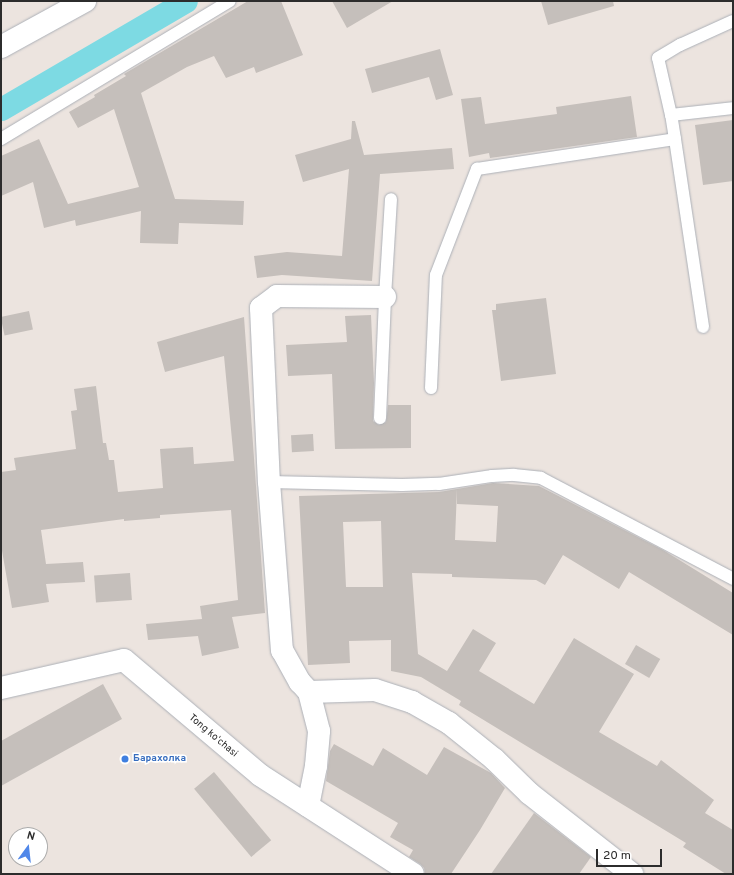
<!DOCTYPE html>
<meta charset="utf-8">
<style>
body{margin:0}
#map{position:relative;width:734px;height:875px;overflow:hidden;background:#ece4df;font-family:Overpass,sans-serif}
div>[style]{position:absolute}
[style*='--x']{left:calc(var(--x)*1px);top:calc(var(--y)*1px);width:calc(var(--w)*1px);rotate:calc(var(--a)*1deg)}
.canal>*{height:23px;margin:-11.5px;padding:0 11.5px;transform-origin:11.5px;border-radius:11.5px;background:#7ddae3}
.building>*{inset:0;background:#c5bfbb;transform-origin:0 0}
.roads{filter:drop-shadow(0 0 1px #acb0b7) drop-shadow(0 0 1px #acb0b7)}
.service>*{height:12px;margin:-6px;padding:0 6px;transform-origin:6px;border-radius:6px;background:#fff}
.minor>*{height:22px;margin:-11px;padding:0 11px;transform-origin:11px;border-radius:11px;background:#fff}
.dots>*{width:11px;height:11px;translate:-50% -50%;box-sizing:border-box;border:2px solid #fff;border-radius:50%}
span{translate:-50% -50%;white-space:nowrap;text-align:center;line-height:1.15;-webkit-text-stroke:3px #fff;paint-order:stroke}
.street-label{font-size:10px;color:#2c2c2c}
.shop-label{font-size:10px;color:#366cbe;font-weight:700}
.left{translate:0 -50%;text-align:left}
.frame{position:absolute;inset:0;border:2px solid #2c2c2c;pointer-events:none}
.north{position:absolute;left:8px;top:827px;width:40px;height:40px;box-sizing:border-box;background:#fff;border:1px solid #ababab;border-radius:50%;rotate:15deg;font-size:11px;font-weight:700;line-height:16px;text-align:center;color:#2c2c2c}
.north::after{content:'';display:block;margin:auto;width:14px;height:18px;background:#5087e9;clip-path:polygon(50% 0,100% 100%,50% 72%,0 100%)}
.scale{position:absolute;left:596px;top:849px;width:66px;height:18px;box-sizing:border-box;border:2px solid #2c2c2c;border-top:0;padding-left:5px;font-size:12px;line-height:14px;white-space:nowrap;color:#2c2c2c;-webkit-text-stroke:3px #fff;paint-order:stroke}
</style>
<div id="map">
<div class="canal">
<div style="--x:1;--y:109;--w:214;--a:-30.3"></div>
</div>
<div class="building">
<div style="clip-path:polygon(248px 1px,281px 1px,303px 55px,256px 73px,254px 67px,226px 78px,214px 56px,187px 67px,141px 93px,175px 199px,244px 201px,243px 225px,179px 223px,178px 244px,140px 243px,141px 211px,76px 226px,75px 220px,44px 228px,33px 182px,1px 196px,1px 156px,39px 139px,68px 204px,139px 187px,114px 109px,78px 128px,69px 112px,95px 97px,94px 95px,126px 76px,124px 74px)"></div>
<div style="clip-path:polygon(332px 1px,393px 1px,347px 28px)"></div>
<div style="clip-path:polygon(541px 1px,613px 1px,614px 6px,548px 25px)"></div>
<div style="clip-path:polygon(440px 49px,453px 95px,436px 100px,429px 77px,372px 93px,365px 69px)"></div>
<div style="clip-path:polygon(631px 96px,637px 137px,490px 158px,489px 153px,469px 157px,461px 99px,481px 97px,485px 124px,557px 114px,556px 107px)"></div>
<div style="clip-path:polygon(733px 120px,733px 181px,703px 185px,695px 125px)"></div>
<div style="clip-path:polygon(352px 121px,355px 121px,364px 155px,452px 148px,454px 169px,380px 174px,372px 281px,282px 275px,257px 278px,254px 256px,287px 252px,342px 256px,349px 169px,303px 182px,295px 155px,351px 139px)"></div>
<div style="clip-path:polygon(546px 298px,556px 374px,501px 381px,492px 310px,496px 310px,496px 304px)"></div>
<div style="left:29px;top:311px;width:19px;height:29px;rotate:78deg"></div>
<div style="clip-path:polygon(371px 315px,374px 383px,373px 421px,379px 425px,386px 422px,388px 405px,411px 405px,411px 448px,335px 449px,332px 374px,288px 376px,286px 345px,347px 342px,345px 316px)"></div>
<div style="clip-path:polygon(244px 317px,265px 613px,232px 617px,239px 648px,202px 656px,198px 636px,148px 640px,146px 624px,202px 619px,200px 606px,238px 600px,231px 510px,160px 515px,160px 518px,124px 521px,124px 519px,41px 530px,46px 564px,83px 562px,85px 582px,46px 584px,49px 602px,12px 608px,1px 545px,1px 472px,16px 470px,14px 458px,76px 449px,71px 411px,77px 410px,74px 389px,96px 386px,103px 443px,106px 443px,109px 460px,114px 460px,118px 492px,163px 488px,160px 449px,193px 447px,194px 464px,234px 461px,224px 356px,165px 372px,157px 342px)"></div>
<div style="left:313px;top:434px;width:17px;height:22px;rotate:87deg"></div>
<div style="clip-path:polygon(evenodd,493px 483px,539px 486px,663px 550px,733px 593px,733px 635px,629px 572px,619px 589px,563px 555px,545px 585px,536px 580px,452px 577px,452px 574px,412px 573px,418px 654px,447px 671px,473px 629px,496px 643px,479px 671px,534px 704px,574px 638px,634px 674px,599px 732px,657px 766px,661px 760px,714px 800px,705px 813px,733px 830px,733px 874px,726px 874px,683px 847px,686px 843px,459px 705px,461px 701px,421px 677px,391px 671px,391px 640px,349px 641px,350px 663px,308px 665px,299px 496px,439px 492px,457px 489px,455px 540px,496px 542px,498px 506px,457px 504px,457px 489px,493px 483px,381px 521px,383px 587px,346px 587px,343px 522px,381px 521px)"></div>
<div style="left:130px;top:573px;width:27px;height:36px;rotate:86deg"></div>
<div style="left:636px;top:645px;width:28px;height:22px;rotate:30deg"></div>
<div style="clip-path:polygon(103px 684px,122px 719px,1px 786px,1px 741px)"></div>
<div style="clip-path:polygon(334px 744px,373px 766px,383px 748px,427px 775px,444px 747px,491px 773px,505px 788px,480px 830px,451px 874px,425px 874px,424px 868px,420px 864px,409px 857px,413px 850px,390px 837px,398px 823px,326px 781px,330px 751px)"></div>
<div style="left:214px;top:772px;width:89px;height:26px;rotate:50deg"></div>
<div style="clip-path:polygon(534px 813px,591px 857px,579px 874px,491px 874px)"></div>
</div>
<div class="roads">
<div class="service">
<div style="--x:671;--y:115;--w:58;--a:-102.8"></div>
<div style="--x:658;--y:58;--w:26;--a:-31"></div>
<div style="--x:680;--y:45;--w:58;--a:-24.4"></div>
<div style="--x:1;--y:139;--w:267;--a:-31.1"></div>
<div style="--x:675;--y:139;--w:190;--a:81.5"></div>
<div style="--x:431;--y:388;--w:113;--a:-87.5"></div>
<div style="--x:436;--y:275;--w:114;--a:-68.9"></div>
<div style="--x:477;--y:169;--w:200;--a:-8.6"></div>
<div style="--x:675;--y:139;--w:24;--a:-99"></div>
<div style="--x:671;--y:115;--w:62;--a:-6.4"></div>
<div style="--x:380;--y:418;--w:121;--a:-87.6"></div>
<div style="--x:385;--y:297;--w:98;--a:-86.5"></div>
<div style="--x:269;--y:482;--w:133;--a:1.3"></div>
<div style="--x:402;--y:485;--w:37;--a:-2"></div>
<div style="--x:439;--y:484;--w:54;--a:-8.6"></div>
<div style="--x:492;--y:476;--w:22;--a:-3"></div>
<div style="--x:514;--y:475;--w:27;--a:6"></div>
<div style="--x:541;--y:478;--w:217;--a:27.7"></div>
</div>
<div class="minor">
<div style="--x:1;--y:47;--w:96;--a:-28.7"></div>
<div style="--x:385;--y:297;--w:108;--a:-179.5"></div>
<div style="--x:277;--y:296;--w:20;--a:143"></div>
<div style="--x:261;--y:308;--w:174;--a:87.4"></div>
<div style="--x:269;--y:482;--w:169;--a:85.6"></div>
<div style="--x:282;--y:650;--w:37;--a:61"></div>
<div style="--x:300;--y:682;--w:13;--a:48"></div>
<div style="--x:309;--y:692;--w:66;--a:-1.7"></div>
<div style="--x:375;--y:690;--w:39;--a:18"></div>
<div style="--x:412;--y:702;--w:43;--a:29.6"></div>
<div style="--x:449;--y:723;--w:58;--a:38.7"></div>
<div style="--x:494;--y:759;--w:50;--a:44.2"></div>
<div style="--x:530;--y:794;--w:130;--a:38.1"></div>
<div style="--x:1;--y:688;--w:126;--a:-12.8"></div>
<div style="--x:124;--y:660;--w:178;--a:40.2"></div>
<div style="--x:260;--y:775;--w:182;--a:32.9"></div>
<div style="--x:308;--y:806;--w:41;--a:-78.7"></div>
<div style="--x:316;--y:766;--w:35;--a:-85"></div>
<div style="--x:319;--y:731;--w:40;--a:-104.4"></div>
</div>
</div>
<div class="dots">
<div style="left:125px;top:759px;background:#3f7fe0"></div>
</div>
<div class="street-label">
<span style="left:213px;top:736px;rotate:40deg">Tong koʻchasi</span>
</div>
<div class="shop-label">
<span class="left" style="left:133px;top:759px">Барахолка</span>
</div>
<div class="frame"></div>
<div class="north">N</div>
<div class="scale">20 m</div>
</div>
